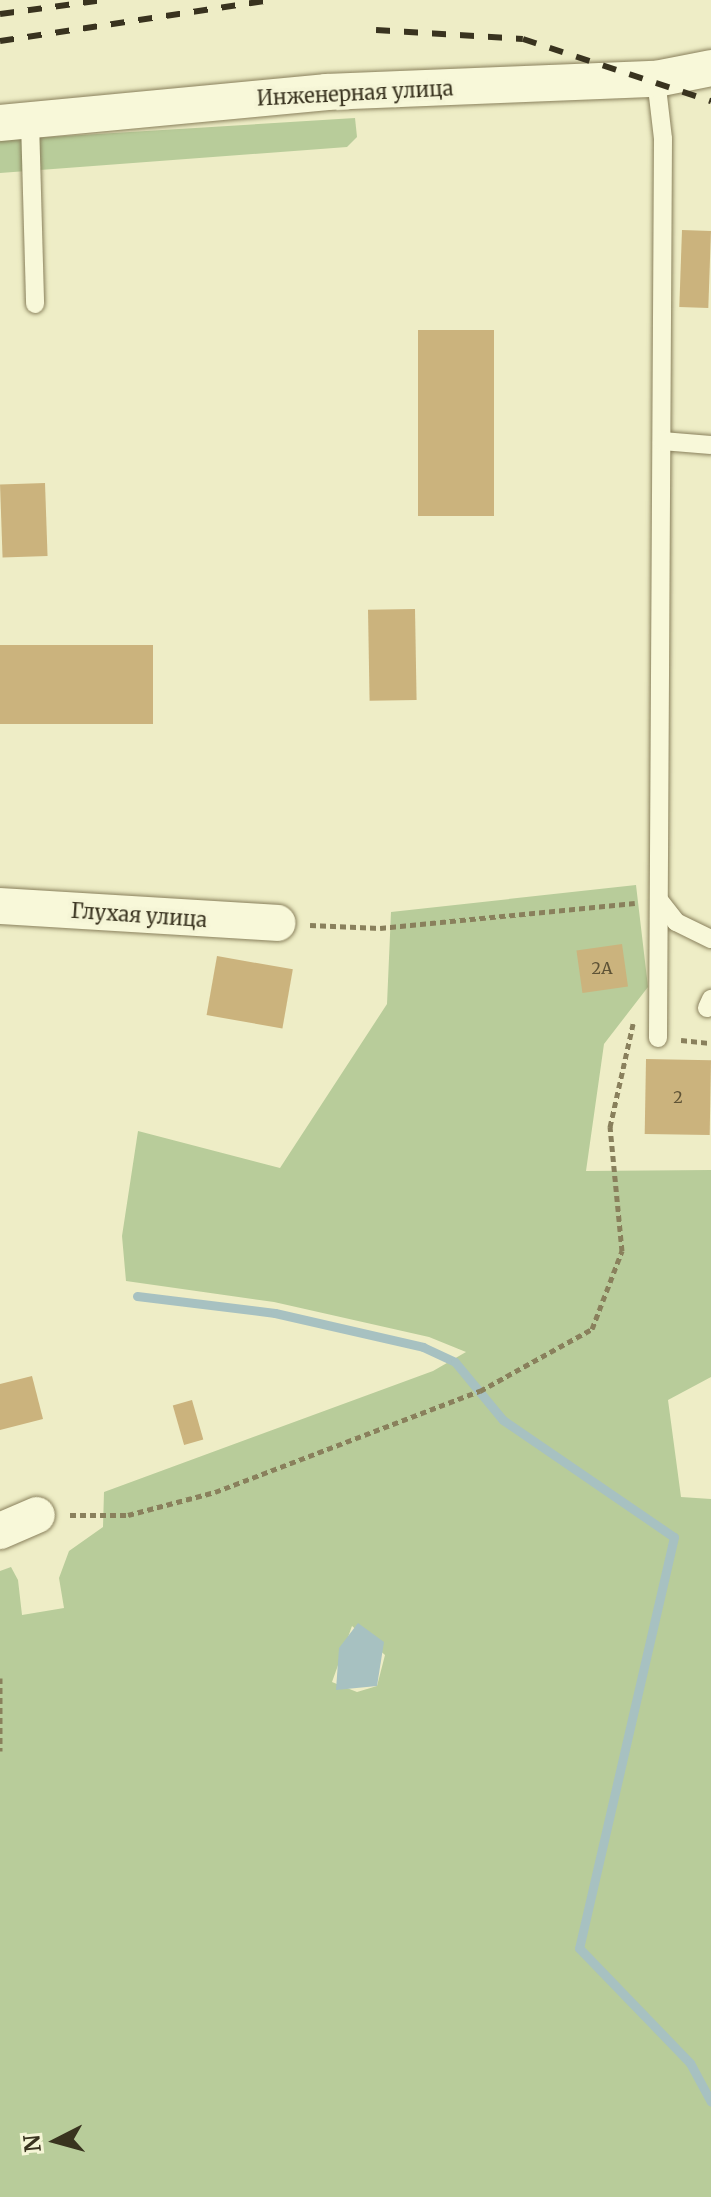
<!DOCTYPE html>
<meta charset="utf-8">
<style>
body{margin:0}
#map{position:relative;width:711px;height:2197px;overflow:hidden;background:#eeedc6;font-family:Merriweather,serif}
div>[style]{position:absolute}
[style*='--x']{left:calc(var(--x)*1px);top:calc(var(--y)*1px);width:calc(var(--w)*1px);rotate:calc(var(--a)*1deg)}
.green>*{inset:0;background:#b8cc9a}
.water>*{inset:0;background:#a7c1c1}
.stream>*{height:9px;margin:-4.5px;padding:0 4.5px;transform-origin:4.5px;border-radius:4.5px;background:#a7c1c1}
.building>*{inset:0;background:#cbb37d;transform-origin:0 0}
.path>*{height:5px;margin-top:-2.5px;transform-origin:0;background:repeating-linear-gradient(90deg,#89805c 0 6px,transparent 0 10px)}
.roads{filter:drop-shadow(0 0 2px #89805c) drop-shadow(0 0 2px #89805c)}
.service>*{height:18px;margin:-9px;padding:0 9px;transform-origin:9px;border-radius:9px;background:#f8f8d9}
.minor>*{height:36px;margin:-18px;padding:0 18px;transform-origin:18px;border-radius:18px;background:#f8f8d9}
.rail>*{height:6px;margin-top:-3px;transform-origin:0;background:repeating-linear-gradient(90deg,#39331f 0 14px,transparent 0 28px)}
span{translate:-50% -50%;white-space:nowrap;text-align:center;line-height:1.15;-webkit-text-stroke:7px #f5f5d6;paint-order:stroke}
.number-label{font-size:16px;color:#5e5336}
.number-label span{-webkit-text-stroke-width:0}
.street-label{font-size:20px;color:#39331f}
.north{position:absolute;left:16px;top:2101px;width:80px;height:80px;-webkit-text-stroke:6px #f5f5d6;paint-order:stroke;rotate:264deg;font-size:22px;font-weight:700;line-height:32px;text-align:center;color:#39331f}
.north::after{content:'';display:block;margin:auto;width:28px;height:36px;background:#39331f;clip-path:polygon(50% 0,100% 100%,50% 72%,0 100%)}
</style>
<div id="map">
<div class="green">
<div style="clip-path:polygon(355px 118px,357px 137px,347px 147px,0 173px,0 140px)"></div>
<div style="clip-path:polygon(evenodd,636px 885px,648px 987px,604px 1044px,586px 1171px,711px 1170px,711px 1377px,668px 1400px,681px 1497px,711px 1499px,711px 2197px,0 2197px,0 1571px,11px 1567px,18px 1580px,22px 1615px,64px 1608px,59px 1578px,69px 1551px,103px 1527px,104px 1492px,433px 1371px,466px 1352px,429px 1337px,274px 1302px,126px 1281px,122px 1236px,138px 1131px,280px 1168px,387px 1004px,391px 912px,636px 885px,352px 1626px,385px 1655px,377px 1686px,357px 1692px,332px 1682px,352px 1626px)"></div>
</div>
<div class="water">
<div style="clip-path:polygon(358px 1623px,384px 1642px,377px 1686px,336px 1690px,339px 1648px)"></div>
</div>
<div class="stream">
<div style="--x:137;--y:1296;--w:139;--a:7"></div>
<div style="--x:275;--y:1313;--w:152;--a:12.9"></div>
<div style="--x:423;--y:1347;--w:35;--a:25"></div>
<div style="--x:455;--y:1362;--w:75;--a:50.4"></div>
<div style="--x:503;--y:1420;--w:207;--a:34.4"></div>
<div style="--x:674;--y:1537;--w:422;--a:103"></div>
<div style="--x:579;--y:1948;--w:160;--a:46"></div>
<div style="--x:690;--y:2063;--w:44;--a:61.7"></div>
</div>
<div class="building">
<div style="left:682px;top:230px;width:29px;height:77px;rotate:2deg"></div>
<div style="left:418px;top:330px;width:76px;height:186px"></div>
<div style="left:45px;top:483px;width:73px;height:45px;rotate:88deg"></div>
<div style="left:415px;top:609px;width:91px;height:47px;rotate:89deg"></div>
<div style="left:0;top:645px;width:153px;height:79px"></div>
<div style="left:622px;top:944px;width:43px;height:46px;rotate:82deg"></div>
<div style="left:217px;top:956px;width:77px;height:60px;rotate:10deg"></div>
<div style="left:646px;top:1059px;width:65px;height:75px;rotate:1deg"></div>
<div style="clip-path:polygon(32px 1376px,43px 1419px,0 1430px,0 1384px)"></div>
<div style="left:192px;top:1400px;width:41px;height:20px;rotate:74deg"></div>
</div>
<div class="path">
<div style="--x:310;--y:925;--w:70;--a:2.5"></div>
<div style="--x:380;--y:928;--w:256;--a:-5.6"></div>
<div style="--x:681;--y:1040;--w:30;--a:6"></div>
<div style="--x:70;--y:1515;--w:58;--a:0"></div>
<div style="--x:128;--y:1515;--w:90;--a:-14.8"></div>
<div style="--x:215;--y:1492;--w:284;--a:-20.9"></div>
<div style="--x:480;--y:1391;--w:128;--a:-29"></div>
<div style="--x:592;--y:1329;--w:84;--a:-69"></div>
<div style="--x:622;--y:1251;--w:125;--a:-95.5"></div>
<div style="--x:610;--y:1127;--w:106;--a:-77.4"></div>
<div style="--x:0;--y:1678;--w:73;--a:90"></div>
</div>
<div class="roads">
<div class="service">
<div style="--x:656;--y:79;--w:60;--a:83.3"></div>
<div style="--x:663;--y:139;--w:899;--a:90.32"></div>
<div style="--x:30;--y:121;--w:183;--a:88.4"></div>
<div style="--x:662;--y:441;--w:49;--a:4.7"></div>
<div style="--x:659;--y:900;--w:28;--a:52"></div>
<div style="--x:676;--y:922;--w:39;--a:26"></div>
<div style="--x:707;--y:1008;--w:10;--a:-66"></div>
</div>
<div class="minor">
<div style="--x:0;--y:123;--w:327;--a:-5.4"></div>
<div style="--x:326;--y:92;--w:330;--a:-2.3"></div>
<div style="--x:656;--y:79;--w:56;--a:-11.3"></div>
<div style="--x:0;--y:906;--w:278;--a:3.5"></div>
<div style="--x:0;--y:1531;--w:40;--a:-23.4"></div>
</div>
</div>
<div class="rail">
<div style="--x:0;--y:14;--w:104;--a:-7.7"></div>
<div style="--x:376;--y:30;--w:147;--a:3.5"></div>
<div style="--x:523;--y:39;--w:198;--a:18.3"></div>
<div style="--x:0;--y:41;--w:274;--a:-8.6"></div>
</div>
<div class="number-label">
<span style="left:602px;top:968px">2А</span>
<span style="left:678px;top:1097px">2</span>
</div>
<div class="street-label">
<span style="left:355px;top:93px;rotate:-3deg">Инженерная улица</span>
<span style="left:139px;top:915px;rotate:4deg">Глухая улица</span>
</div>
<div class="north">N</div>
</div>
